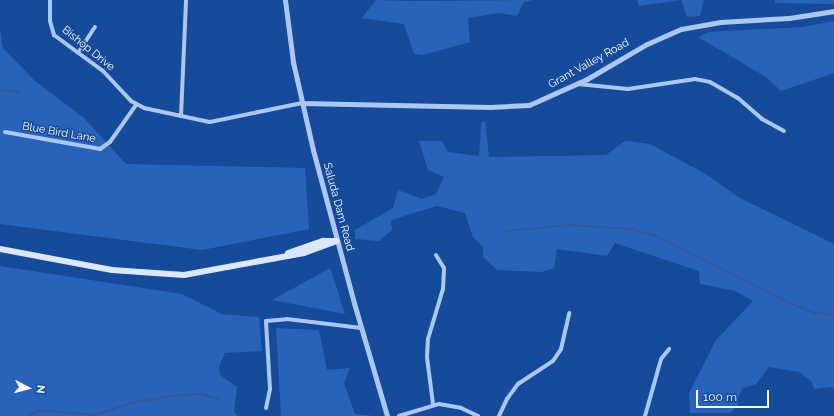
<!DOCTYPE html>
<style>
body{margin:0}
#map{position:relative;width:834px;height:416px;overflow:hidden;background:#164a9b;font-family:Raleway,sans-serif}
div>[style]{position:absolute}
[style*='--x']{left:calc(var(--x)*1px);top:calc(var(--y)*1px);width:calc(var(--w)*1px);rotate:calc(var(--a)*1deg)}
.green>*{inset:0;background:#2963b9}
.stream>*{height:1.5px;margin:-0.75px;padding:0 0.75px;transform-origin:0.75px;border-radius:0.75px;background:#335994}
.minor>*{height:4px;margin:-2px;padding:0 2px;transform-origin:2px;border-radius:2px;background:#abc8f3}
.tertiary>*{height:5px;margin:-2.5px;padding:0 2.5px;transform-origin:2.5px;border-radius:2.5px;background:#abc8f3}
.secondary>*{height:6px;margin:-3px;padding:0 3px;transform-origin:3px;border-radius:3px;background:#dae7fc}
span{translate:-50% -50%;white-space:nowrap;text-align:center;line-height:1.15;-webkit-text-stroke:3px #164a9b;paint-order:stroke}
.street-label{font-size:11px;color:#fff}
.north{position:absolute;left:8px;top:368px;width:40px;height:40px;-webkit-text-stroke:3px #164a9b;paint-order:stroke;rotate:96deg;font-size:11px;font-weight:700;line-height:16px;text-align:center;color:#fff}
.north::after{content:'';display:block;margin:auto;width:14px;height:18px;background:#fff;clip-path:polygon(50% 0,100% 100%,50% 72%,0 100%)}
.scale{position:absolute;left:696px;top:390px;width:73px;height:18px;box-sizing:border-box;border:2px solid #fff;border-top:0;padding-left:5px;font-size:12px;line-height:14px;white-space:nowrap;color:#fff;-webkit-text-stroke:3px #164a9b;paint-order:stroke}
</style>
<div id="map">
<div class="green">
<div style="clip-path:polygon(376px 0,408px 1px,533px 0,524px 2px,517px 16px,499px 13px,468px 18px,470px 42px,423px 55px,414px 54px,404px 24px,362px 18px)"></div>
<div style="clip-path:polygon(637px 0,704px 0,700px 16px,687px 17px,681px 0,639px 6px)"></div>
<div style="clip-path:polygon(775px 0,834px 0,834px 4px,775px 3px)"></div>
<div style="clip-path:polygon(834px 21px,834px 73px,781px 91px,766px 77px,698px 37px,709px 32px,802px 27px)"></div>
<div style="clip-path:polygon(0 28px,3px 48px,35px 81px,84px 118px,126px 164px,305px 168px,309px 229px,202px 250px,0 224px)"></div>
<div style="clip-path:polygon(485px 121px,489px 157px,606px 155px,625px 141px,650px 144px,706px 174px,738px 197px,834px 244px,834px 389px,831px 387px,814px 389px,811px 381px,799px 372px,769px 367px,756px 384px,743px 388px,738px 398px,738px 406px,730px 413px,690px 413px,689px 393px,716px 340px,753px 301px,735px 291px,700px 284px,699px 271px,615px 243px,607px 256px,557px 249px,554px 268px,542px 272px,497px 270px,483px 257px,483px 247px,473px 237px,465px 213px,437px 206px,391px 220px,392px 230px,379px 241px,355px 239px,355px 230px,393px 208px,398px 190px,422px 199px,436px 194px,444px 177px,428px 170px,419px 141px,442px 141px,448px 152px,479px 156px,481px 123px)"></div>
<div style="clip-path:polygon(0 266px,182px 294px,222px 314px,259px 317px,262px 351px,225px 353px,219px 367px,220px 375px,237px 387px,234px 411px,238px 416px,0 416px)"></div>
<div style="clip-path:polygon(330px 268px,345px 314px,272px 300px)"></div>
<div style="clip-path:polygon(276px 328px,319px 330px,327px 370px,350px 368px,344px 383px,355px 414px,374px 416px,281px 416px)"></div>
</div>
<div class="stream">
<div style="--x:0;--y:90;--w:19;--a:6"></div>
<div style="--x:505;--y:231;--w:65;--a:-5.3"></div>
<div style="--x:570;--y:225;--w:61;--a:3.8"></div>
<div style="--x:631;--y:229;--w:26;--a:16"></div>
<div style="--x:656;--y:236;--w:152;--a:26.6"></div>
<div style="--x:792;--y:304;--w:26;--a:21"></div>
<div style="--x:816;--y:313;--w:18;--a:6"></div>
<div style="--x:29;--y:416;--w:11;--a:-34"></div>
<div style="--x:38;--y:410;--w:57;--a:5"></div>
<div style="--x:95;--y:415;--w:38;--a:-18"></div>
<div style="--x:131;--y:403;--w:42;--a:-9.7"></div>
<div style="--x:172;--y:396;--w:30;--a:-4"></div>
<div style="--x:202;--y:394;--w:17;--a:17"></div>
</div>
<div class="minor">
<div style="--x:50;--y:0;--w:21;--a:90"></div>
<div style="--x:50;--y:21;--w:15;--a:74"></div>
<div style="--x:54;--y:35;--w:61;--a:36.3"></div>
<div style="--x:103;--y:71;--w:41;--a:47"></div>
<div style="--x:131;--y:101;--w:15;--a:28"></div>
<div style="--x:144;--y:108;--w:67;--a:12"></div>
<div style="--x:210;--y:122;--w:94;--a:-11.7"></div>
<div style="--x:78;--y:53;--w:31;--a:-57"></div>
<div style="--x:578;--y:84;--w:50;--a:5.7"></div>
<div style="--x:628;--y:89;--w:68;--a:-8.5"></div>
<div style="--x:695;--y:79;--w:15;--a:11"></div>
<div style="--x:710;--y:82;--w:32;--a:30"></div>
<div style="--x:738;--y:98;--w:32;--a:41"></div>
<div style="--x:762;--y:119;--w:25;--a:29"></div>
<div style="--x:181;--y:116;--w:116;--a:-87.5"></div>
<div style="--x:5;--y:132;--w:97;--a:10.1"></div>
<div style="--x:100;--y:149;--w:12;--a:-35"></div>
<div style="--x:110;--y:142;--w:45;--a:-54.9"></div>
<div style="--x:433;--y:404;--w:47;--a:-97.3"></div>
<div style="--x:427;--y:357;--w:18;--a:-87"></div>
<div style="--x:428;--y:339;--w:52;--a:-73.3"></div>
<div style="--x:443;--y:289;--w:21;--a:-87"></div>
<div style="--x:444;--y:268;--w:15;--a:-122"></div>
<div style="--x:266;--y:408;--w:19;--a:-78"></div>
<div style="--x:270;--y:389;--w:68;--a:-93.4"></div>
<div style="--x:266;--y:321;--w:21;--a:-5"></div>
<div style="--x:287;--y:319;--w:75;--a:6.9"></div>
<div style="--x:399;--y:416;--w:42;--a:-16.7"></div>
<div style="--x:439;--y:404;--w:22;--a:10"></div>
<div style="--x:461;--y:408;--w:19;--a:25"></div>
<div style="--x:499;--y:416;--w:19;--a:-65"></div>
<div style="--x:507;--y:399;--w:19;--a:-54"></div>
<div style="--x:518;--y:384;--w:42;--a:-33.3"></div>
<div style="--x:553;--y:361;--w:14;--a:-56"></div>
<div style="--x:561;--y:349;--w:37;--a:-77"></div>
<div style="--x:645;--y:416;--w:59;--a:-74.3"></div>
<div style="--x:661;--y:359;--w:13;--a:-51"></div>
</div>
<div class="tertiary">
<div style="--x:285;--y:0;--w:63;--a:82.6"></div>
<div style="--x:293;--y:62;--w:90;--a:77.2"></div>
<div style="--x:313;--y:150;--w:158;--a:75"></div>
<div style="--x:354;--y:303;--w:118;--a:73.7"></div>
<div style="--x:302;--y:103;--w:188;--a:1.2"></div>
<div style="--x:490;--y:107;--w:39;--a:-3"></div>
<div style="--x:529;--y:105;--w:64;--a:-24.1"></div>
<div style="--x:587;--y:79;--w:69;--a:-30.3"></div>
<div style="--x:647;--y:44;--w:37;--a:-24"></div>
<div style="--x:681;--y:29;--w:40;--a:-10"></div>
<div style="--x:720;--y:22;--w:69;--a:-3.3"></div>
<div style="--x:789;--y:18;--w:46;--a:-8.8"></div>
</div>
<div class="secondary">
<div style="--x:0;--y:249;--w:114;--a:10.6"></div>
<div style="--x:112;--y:270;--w:72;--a:4"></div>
<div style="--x:184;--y:275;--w:122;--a:-10.4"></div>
<div style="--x:304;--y:253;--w:35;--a:-20"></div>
<div style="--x:288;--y:253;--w:37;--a:-19"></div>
<div style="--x:323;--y:241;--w:13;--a:0"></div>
</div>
<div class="street-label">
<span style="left:88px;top:49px;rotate:39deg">Bishop Drive</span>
<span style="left:589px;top:64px;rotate:-29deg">Grant Valley Road</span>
<span style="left:59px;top:133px;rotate:10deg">Blue Bird Lane</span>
<span style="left:338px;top:207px;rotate:75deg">Saluda Dam Road</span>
</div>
<div class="north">N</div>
<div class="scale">100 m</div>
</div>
